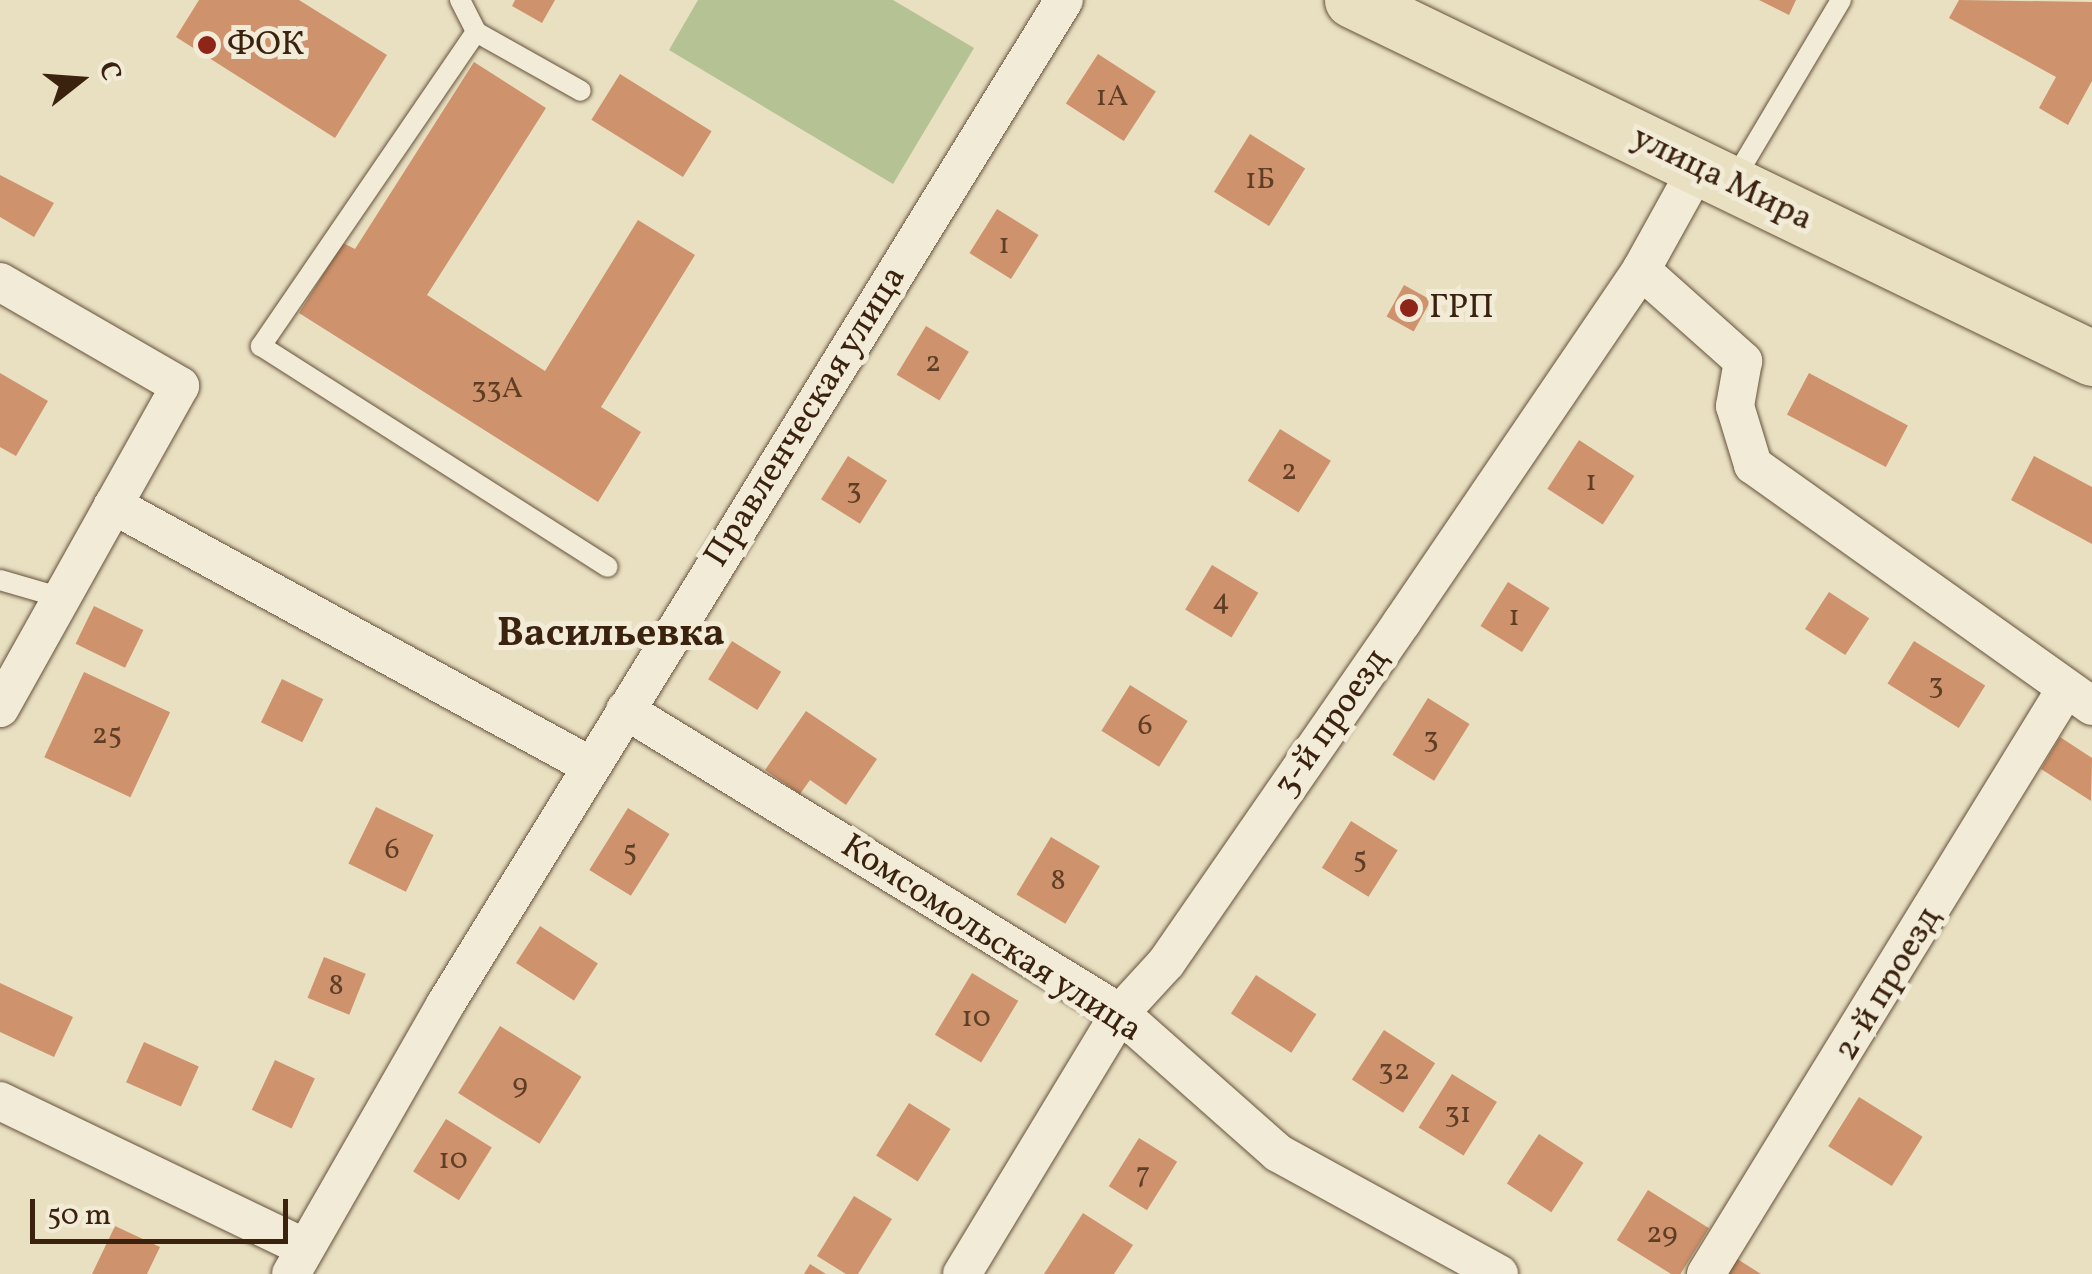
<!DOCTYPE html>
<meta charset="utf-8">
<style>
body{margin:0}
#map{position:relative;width:2092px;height:1274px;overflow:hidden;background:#e9e0c2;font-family:Vollkorn,serif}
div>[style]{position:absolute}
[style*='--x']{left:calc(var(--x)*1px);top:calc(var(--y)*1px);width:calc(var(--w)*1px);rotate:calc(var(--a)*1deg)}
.green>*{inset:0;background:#b5c294}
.building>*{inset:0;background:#ce926c;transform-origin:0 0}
.roads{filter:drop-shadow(0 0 2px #66523b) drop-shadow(0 0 2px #66523b)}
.lane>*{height:20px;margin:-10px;padding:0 10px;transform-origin:10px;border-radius:10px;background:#f1ebd7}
.street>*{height:38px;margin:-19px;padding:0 19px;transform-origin:19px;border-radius:19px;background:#f1ebd7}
.primary>*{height:55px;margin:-27.5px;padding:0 27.5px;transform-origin:27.5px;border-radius:27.5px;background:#e9e0c2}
.dots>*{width:28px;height:28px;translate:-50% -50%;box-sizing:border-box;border:5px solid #f1ebd7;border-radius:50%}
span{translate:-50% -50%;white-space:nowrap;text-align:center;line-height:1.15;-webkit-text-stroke:10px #f1ebd7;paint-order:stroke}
.number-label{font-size:30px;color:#5f3e26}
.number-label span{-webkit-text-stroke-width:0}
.poi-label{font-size:35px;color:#3a220e}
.left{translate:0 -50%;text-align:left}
.street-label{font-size:35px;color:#3a220e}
.quarter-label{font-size:40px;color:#3a220e;font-weight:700}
.north{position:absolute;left:30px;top:30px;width:100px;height:100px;-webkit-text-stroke:8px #f1ebd7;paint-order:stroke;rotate:73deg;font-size:28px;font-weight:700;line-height:40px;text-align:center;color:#3a220e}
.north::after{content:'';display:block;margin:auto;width:35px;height:45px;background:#3a220e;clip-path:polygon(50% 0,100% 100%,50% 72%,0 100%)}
.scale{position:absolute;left:30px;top:1199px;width:258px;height:45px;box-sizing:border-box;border:5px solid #3a220e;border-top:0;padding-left:12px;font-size:30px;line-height:35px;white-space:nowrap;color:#3a220e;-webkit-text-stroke:8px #f1ebd7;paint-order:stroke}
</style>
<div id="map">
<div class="green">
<div style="clip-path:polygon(698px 0,893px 0,974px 48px,893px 184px,669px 50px)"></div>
</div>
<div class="building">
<div style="clip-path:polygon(199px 0,299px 0,387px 55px,335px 138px,176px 37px)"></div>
<div style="clip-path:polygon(515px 0,555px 0,542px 23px,512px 6px)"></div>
<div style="clip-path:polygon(1759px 0,1796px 0,1789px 15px)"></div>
<div style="clip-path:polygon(1959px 0,2092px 2px,2092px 81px,2068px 125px,2039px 108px,2056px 77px,1949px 18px)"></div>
<div style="left:1098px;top:54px;width:69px;height:59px;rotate:33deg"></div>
<div style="clip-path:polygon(474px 62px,546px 108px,427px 295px,545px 371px,638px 220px,695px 255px,601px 407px,641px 432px,598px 502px,299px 313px,343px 243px,355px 249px)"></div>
<div style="left:620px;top:74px;width:108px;height:54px;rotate:32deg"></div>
<div style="left:1250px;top:134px;width:65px;height:68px;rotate:32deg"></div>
<div style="clip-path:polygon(0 175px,54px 203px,34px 237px,0 217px)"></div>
<div style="left:997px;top:209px;width:49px;height:52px;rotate:32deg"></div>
<div style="left:1404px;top:285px;width:31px;height:36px;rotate:29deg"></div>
<div style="left:926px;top:326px;width:50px;height:57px;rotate:31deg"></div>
<div style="clip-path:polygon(0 373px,48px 401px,16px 456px,0 447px)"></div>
<div style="left:1809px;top:373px;width:112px;height:47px;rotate:28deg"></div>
<div style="left:1280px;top:429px;width:60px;height:61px;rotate:32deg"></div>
<div style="left:1579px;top:440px;width:66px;height:58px;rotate:33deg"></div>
<div style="left:848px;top:456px;width:46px;height:51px;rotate:32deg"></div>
<div style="clip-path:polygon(2034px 456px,2092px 487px,2092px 544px,2011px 500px)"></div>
<div style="left:1212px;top:565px;width:54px;height:52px;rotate:31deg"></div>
<div style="left:1508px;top:582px;width:49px;height:52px;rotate:32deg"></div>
<div style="left:1829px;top:592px;width:48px;height:44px;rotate:33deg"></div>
<div style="left:94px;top:606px;width:55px;height:42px;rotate:26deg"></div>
<div style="left:732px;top:641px;width:58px;height:45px;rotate:32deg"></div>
<div style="left:1914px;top:641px;width:84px;height:50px;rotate:32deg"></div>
<div style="left:84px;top:672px;width:95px;height:94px;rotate:25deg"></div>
<div style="left:282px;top:679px;width:46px;height:48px;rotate:26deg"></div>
<div style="left:1130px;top:685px;width:68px;height:54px;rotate:32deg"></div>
<div style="left:1428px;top:698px;width:49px;height:67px;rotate:32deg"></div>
<div style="clip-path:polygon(806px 711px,877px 759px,846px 805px,810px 780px,800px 794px,765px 770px)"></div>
<div style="clip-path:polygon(2060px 737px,2092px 758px,2091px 801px,2041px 769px)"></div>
<div style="left:376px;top:807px;width:64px;height:63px;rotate:26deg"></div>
<div style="left:628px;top:808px;width:49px;height:73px;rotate:32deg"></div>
<div style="left:1351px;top:821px;width:55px;height:55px;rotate:32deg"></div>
<div style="left:1051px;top:837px;width:57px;height:67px;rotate:31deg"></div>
<div style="left:540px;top:926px;width:69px;height:44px;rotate:33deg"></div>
<div style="left:324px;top:957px;width:45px;height:44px;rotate:22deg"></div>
<div style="left:972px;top:973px;width:54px;height:72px;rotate:31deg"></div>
<div style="left:1256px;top:975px;width:72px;height:46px;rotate:33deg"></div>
<div style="clip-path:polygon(0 983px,73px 1017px,54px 1057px,0 1032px)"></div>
<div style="left:500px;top:1026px;width:96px;height:79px;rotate:32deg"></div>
<div style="left:1384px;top:1030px;width:61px;height:59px;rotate:33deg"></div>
<div style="left:144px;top:1042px;width:60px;height:44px;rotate:24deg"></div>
<div style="left:275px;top:1060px;width:44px;height:55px;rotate:25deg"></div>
<div style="left:1452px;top:1074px;width:53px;height:63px;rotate:32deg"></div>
<div style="left:1859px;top:1097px;width:75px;height:58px;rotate:32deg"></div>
<div style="left:909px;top:1103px;width:49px;height:62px;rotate:32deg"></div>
<div style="left:446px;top:1119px;width:54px;height:62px;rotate:32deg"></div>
<div style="left:1539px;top:1134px;width:53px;height:59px;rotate:33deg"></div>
<div style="left:1139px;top:1138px;width:45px;height:57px;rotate:32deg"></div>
<div style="left:1648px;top:1190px;width:72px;height:59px;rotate:32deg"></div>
<div style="clip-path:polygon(854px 1196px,892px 1219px,858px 1274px,846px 1274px,817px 1256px)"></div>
<div style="clip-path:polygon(1083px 1213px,1133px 1245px,1114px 1274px,1044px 1274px)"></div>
<div style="clip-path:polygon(115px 1226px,160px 1247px,147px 1274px,92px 1274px)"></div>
<div style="clip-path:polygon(1731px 1255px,1761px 1274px,1719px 1274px)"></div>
<div style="clip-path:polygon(810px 1264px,826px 1274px,804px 1274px)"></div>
</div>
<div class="roads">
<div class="lane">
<div style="--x:460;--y:0;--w:36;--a:63"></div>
<div style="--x:476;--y:32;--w:120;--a:29.3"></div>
<div style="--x:476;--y:32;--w:381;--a:124.4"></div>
<div style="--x:261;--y:346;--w:411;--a:32.5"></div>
<div style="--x:1732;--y:183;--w:213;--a:-59.2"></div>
<div style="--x:0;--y:580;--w:65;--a:16.2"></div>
</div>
<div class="street">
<div style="--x:1641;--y:270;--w:137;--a:41.7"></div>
<div style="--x:1743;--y:361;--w:46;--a:100.1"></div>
<div style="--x:1735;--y:406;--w:62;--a:73"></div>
<div style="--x:1753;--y:465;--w:416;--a:35.4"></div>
<div style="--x:0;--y:282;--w:208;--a:30"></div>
<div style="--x:180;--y:386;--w:369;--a:119.2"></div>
<div style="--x:113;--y:505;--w:545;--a:28.64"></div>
<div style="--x:625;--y:710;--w:580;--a:31.47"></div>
<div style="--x:1120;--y:1013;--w:211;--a:41.5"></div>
<div style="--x:1278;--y:1153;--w:252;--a:28.7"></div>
<div style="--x:0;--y:1101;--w:337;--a:25.7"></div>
<div style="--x:291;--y:1274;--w:310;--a:-60.2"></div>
<div style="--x:445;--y:1005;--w:1180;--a:-58.37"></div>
<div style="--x:962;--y:1274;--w:305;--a:-58.8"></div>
<div style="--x:1120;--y:1013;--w:68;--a:-47.4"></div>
<div style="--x:1166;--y:963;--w:415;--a:-55.3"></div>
<div style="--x:1402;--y:622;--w:425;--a:-55.8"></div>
<div style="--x:1641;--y:270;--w:118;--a:-61"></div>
<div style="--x:1706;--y:1274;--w:686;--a:-58.42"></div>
</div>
<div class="primary">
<div style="--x:1352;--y:0;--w:822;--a:25.82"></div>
</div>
</div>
<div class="dots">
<div style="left:207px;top:45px;background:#8f2418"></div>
<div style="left:1409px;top:308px;background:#8f2418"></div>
</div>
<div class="number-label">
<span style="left:1112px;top:97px">1А</span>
<span style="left:1260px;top:180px">1Б</span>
<span style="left:1004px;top:245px">1</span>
<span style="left:933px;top:363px">2</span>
<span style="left:497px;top:389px">33А</span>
<span style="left:1289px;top:471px">2</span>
<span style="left:1591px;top:482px">1</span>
<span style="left:854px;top:490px">3</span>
<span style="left:1221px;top:601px">4</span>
<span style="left:1514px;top:617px">1</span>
<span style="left:1936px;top:685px">3</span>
<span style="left:1145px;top:726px">6</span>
<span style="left:107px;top:735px">25</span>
<span style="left:1431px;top:739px">3</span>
<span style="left:392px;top:850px">6</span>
<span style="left:630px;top:852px">5</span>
<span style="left:1360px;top:859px">5</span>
<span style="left:1058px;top:881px">8</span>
<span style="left:336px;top:986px">8</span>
<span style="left:976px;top:1018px">10</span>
<span style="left:1394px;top:1071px">32</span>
<span style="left:520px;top:1085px">9</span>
<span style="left:1458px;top:1114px">31</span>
<span style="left:453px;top:1160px">10</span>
<span style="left:1143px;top:1174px">7</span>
<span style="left:1662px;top:1234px">29</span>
</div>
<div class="poi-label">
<span class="left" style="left:227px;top:45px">ФОК</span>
<span class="left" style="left:1429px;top:308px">ГРП</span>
</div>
<div class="street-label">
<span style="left:1722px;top:179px;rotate:26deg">улица Мира</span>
<span style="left:806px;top:417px;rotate:-58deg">Правленческая улица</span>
<span style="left:1332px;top:723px;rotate:-55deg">3-й проезд</span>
<span style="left:991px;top:939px;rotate:33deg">Комсомольская улица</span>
<span style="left:1888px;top:984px;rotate:-59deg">2-й проезд</span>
</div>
<div class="quarter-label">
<span style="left:611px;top:635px">Васильевка</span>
</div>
<div class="north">С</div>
<div class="scale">50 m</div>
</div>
